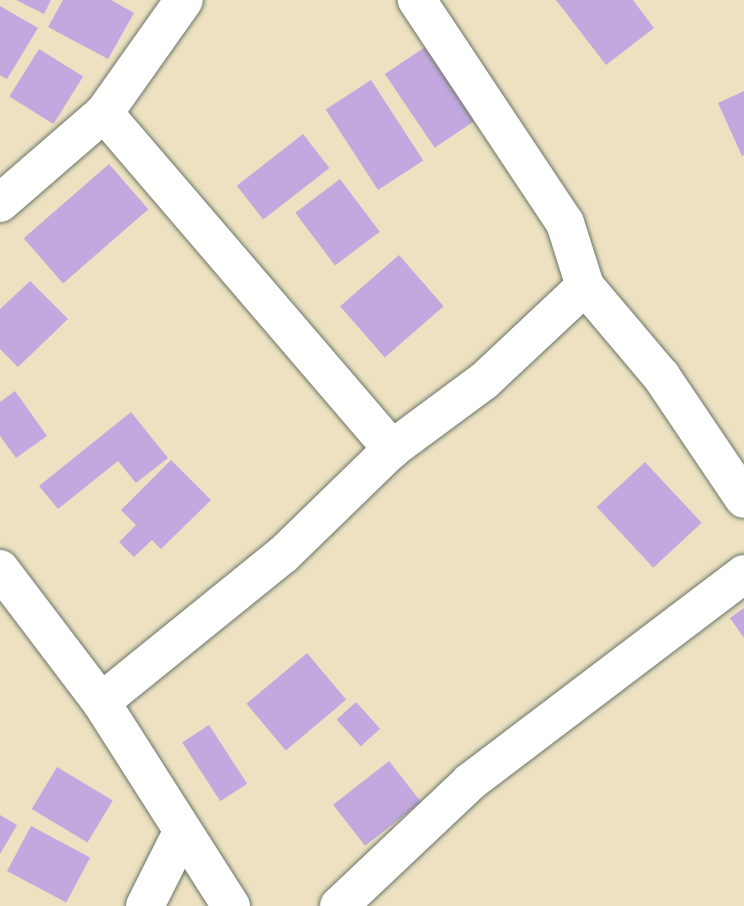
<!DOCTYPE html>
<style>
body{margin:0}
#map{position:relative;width:744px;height:906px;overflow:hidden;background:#ede1c2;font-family:"Libre Bodoni",serif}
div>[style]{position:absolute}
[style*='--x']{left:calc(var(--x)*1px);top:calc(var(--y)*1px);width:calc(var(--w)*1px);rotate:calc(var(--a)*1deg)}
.building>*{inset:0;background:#c2a8de;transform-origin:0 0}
.roads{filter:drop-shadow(0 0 2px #677666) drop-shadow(0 0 2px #677666)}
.minor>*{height:38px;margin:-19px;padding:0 19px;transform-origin:19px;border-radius:19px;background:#fff}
span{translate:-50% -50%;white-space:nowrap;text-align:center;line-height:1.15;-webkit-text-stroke:7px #f6f6f2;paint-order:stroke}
</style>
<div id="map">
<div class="building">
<div style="clip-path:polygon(16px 0,51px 0,44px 14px)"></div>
<div style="clip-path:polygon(63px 0,111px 0,134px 13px,108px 59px,48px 27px)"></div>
<div style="clip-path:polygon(556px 0,633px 0,654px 28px,606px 65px)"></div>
<div style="clip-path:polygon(0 6px,38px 28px,7px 79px,0 75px)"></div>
<div style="left:428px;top:45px;width:89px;height:52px;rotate:56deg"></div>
<div style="left:39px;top:49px;width:52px;height:56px;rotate:32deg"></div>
<div style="left:371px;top:80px;width:96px;height:54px;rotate:57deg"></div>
<div style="clip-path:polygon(744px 91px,744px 155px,742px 156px,718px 103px)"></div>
<div style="left:303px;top:134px;width:43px;height:84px;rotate:52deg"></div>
<div style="left:109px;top:164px;width:60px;height:113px;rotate:49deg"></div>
<div style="left:340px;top:179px;width:66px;height:56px;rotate:53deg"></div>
<div style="left:399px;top:255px;width:68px;height:78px;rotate:49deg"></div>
<div style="clip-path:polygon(30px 281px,68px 319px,18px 367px,0 349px,0 309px)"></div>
<div style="clip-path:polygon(15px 391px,47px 436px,16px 458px,0 436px,0 402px)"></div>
<div style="clip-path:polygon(131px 412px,168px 458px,136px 483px,118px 461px,58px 509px,39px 486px)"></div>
<div style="clip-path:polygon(171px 460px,211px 500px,161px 549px,152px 540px,134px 557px,119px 542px,136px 525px,121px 510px)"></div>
<div style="left:645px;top:462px;width:83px;height:66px;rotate:47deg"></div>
<div style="clip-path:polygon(744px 608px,744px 638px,730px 618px)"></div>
<div style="left:307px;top:653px;width:61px;height:79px;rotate:50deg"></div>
<div style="left:356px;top:702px;width:36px;height:26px;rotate:48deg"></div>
<div style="left:209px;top:725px;width:70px;height:32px;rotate:57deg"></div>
<div style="left:389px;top:761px;width:52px;height:71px;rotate:52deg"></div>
<div style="left:57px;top:767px;width:65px;height:49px;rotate:31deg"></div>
<div style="clip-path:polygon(0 815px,17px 825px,0 854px)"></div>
<div style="left:31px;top:826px;width:67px;height:51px;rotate:28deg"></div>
</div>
<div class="roads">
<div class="minor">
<div style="--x:104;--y:113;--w:443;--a:49.4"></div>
<div style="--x:0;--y:203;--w:138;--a:-40.9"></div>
<div style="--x:104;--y:113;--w:138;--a:-54.7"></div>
<div style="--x:585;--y:286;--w:118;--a:49.8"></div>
<div style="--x:661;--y:376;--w:148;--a:56"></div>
<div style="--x:0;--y:569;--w:167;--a:52.8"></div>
<div style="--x:101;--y:702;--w:242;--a:57.5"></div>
<div style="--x:101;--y:702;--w:235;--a:-39"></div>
<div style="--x:284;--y:554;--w:151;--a:-44.2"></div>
<div style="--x:392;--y:449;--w:114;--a:-36.5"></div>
<div style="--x:484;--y:381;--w:139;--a:-43.2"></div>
<div style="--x:585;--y:286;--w:66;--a:-107.6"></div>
<div style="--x:565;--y:223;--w:268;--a:-123.6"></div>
<div style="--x:145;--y:906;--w:80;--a:-63.4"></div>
<div style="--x:339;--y:906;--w:180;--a:-43.4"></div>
<div style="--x:470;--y:782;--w:344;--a:-37.2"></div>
</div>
</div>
</div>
